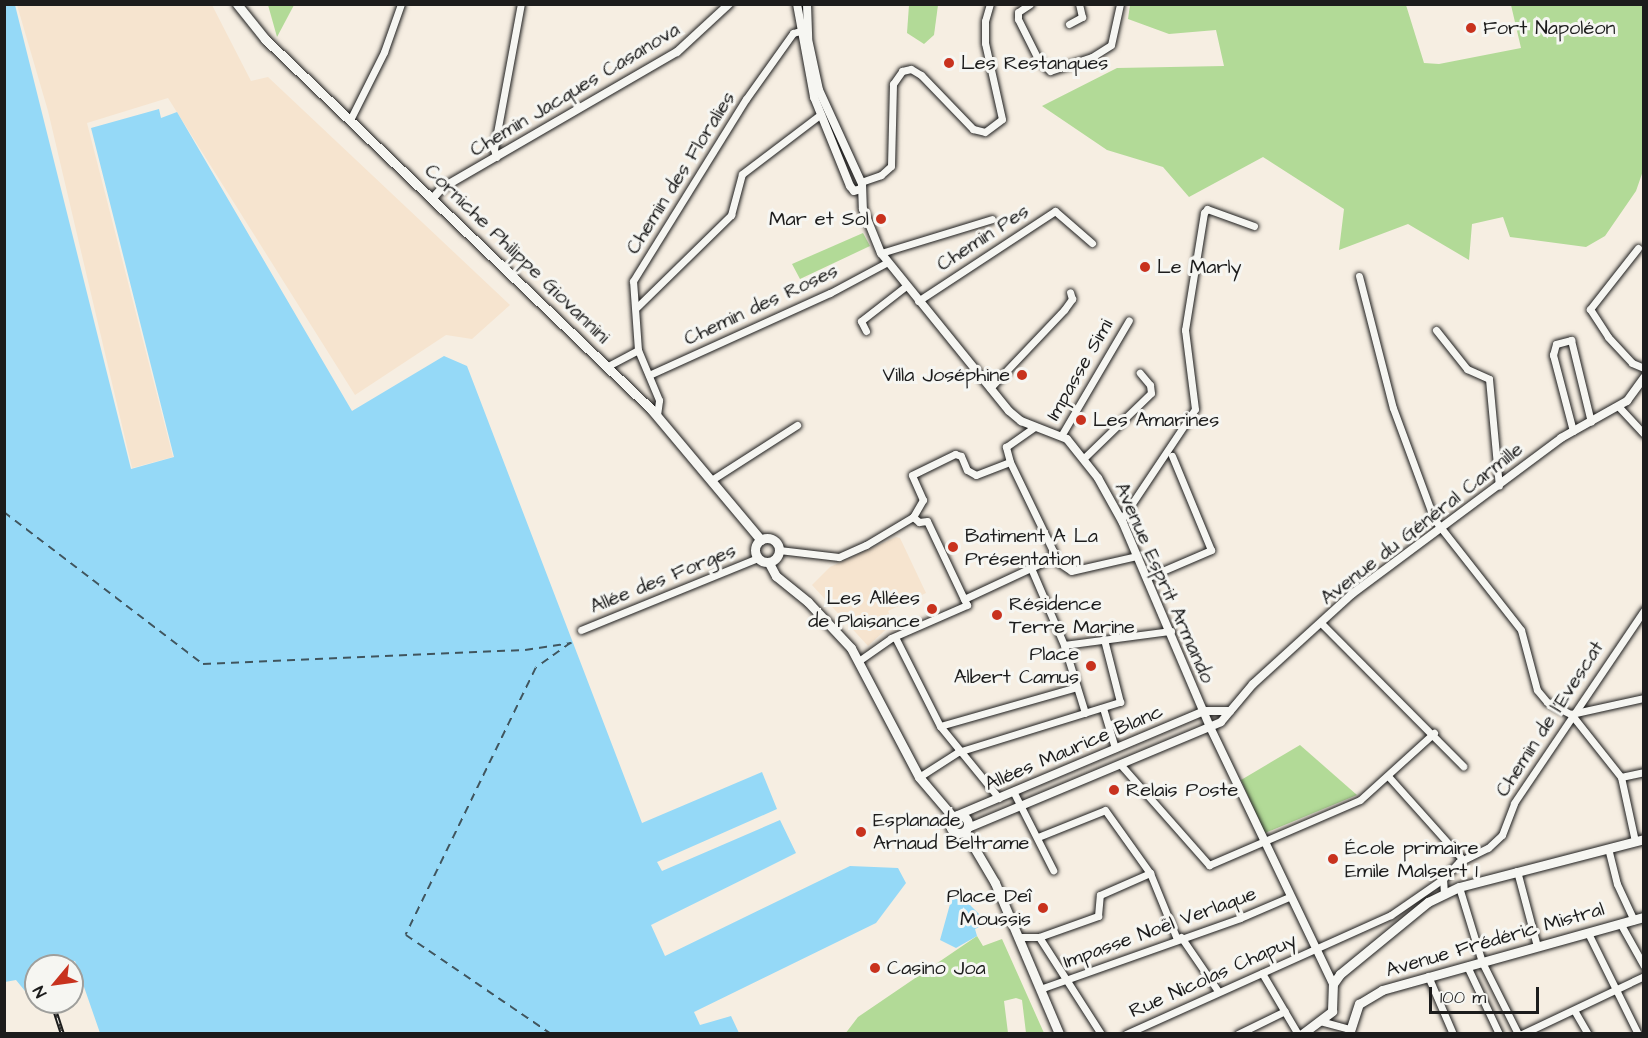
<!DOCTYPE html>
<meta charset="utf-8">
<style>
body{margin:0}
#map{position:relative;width:1648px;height:1038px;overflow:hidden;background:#f6eee2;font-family:"Architects Daughter",sans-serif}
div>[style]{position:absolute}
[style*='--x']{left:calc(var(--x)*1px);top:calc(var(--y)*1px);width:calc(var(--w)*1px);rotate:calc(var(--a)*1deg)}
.built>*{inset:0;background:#f6e4cf}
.green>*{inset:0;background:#b2da97}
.water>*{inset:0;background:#95d9f7}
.ferry>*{height:1.5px;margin-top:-0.75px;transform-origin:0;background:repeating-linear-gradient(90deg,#40555e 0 8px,transparent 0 14px)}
.roads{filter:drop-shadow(0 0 2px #1c1c1c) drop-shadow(0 0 2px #1c1c1c)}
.minor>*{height:7px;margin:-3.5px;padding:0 3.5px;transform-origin:3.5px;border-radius:3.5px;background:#f6f6f2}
.tertiary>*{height:8px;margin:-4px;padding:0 4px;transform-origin:4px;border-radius:4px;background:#f6f6f2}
.secondary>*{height:9px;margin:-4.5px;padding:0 4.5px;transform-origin:4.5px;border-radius:4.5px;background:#f6f6f2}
.secondary>.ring{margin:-4.5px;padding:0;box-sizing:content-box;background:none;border:9px solid #f6f6f2;border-radius:50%}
.rail>*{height:4.5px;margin-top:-2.25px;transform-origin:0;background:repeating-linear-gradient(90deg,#f6f6f2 0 7px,#1c1c1c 0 14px);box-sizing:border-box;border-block:2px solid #1c1c1c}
.dots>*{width:16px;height:16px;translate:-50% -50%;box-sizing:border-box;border:3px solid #f6f6f2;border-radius:50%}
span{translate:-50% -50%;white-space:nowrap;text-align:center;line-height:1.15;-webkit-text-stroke:6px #f6f6f2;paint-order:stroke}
.poi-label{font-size:20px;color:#1c1c1c}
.left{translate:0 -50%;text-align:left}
.right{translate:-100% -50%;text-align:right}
.street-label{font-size:20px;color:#1c1c1c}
.frame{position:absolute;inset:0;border:6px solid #1c1c1c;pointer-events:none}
.north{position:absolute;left:24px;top:954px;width:60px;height:60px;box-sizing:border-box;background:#f6f6f2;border:2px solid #9f9f9c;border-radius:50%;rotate:241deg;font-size:16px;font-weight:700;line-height:24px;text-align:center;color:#1c1c1c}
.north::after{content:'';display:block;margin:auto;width:21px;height:27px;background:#c8321e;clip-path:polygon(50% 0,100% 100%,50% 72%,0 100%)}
.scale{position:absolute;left:1429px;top:987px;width:110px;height:27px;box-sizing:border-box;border:3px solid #1c1c1c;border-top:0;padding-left:8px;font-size:18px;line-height:21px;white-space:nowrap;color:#1c1c1c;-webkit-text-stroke:4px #f6f6f2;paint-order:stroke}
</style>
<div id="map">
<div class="built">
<div style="clip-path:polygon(17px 5px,212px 5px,251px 81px,268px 77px,510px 305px,472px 339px,446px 335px,355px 395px,168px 98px,87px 123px,173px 457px,132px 468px,48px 111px)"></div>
<div style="clip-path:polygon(896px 537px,900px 538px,926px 593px,888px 611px,893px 623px,868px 646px,812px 585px,830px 567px)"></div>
</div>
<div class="green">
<div style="clip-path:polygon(268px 5px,294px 5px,277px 37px)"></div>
<div style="clip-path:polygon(909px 5px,938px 5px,934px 35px,924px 44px,907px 33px)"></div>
<div style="clip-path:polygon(1130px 5px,1406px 5px,1424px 63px,1439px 64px,1521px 48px,1511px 5px,1643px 5px,1644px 168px,1636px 191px,1605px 236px,1586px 247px,1510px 237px,1503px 217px,1472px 224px,1469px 260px,1408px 224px,1339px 250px,1344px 209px,1263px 157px,1189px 197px,1163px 167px,1107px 150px,1042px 106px,1117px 68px,1224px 66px,1216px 30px,1169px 34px,1128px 19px)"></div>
<div style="clip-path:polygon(863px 233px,870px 246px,800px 279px,792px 264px)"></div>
<div style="clip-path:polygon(1300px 745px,1357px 795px,1265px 833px,1241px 780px)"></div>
<div style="clip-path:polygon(977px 936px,983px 946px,1002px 939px,1044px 1033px,1026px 1033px,1022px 1000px,1016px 998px,1004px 1001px,1008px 1033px,845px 1034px,858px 1017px)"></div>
</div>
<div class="water">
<div style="clip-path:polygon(4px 5px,15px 5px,131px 469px,174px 457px,91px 128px,159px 109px,161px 118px,177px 112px,352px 411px,444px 356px,467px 366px,642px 823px,762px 772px,777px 809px,657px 862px,662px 871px,780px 820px,796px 853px,651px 925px,665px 956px,850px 866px,898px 868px,906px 883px,876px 923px,694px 1012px,700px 1025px,731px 1016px,739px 1033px,100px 1033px,75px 961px,60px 966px,36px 966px,36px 988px,25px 991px,16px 980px,5px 982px)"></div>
<div style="clip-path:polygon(952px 897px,969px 904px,988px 923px,975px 929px,977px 936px,956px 948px,940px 940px)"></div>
</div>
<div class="ferry">
<div style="--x:4;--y:512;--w:250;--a:37.4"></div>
<div style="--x:203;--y:664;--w:322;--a:-2.5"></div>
<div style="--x:525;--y:650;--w:47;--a:-8.7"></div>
<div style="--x:571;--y:643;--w:43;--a:144.5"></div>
<div style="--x:536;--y:668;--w:297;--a:116"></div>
<div style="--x:406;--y:935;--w:176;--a:34.3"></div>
</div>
<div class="roads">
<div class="minor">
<div style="--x:1030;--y:4;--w:14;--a:146"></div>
<div style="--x:1018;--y:12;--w:7;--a:90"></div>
<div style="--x:1018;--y:19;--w:45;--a:63.4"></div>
<div style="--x:1038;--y:59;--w:17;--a:45"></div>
<div style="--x:1050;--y:71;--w:44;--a:-18.4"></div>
<div style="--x:1092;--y:57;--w:22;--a:-32"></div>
<div style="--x:1111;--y:45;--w:42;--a:-77.6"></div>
<div style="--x:1069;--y:24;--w:15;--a:-28"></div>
<div style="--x:1082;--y:17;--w:13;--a:-103"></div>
<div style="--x:351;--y:118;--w:74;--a:-63.4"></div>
<div style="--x:384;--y:52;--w:51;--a:-70.5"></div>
<div style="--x:496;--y:157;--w:8;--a:-104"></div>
<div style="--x:494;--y:149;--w:147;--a:-79.5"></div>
<div style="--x:861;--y:182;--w:21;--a:-19"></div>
<div style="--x:881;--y:175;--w:13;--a:-42"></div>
<div style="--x:891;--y:166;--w:82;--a:-88.6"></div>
<div style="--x:893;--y:84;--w:16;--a:-55"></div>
<div style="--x:902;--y:71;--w:9;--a:-13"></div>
<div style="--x:911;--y:69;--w:12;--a:31"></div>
<div style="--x:921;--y:75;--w:75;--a:46.1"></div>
<div style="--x:973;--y:129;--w:12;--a:14"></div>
<div style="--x:985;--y:132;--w:21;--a:-37"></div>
<div style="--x:1002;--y:119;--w:78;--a:-102.6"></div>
<div style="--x:985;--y:43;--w:22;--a:-90"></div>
<div style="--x:985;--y:21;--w:18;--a:-74"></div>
<div style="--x:1638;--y:248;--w:78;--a:128.2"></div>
<div style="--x:1590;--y:309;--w:33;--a:57"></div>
<div style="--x:1608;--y:337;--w:35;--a:47"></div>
<div style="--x:1632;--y:363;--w:13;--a:23"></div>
<div style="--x:881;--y:253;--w:116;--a:-17"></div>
<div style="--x:1359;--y:276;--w:136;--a:75.6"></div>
<div style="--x:1393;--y:408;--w:118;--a:69.7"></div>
<div style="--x:1434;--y:519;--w:141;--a:51.9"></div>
<div style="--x:1521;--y:630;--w:62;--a:75.1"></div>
<div style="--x:1537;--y:690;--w:16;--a:50"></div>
<div style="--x:1547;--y:702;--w:27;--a:27"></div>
<div style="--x:1571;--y:714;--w:80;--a:51.6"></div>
<div style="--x:1621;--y:777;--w:66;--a:77.7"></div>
<div style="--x:918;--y:301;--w:164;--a:-33.3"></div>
<div style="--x:1055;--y:211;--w:49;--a:40.9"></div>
<div style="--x:637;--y:307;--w:132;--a:-44.4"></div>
<div style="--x:731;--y:215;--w:42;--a:-75"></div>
<div style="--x:742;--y:174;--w:99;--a:-37.2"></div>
<div style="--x:1436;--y:330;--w:50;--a:51.5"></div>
<div style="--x:1467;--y:369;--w:24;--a:24"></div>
<div style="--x:1489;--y:379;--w:107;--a:84.7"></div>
<div style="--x:866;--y:331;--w:11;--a:-117"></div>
<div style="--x:861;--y:321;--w:57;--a:-37.9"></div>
<div style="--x:608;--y:366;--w:34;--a:-28"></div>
<div style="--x:649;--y:375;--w:199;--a:-24.4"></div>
<div style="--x:830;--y:293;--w:64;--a:-28.2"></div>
<div style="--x:990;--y:388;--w:108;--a:-46.5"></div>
<div style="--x:1064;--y:310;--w:14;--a:-54"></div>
<div style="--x:1072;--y:299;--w:7;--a:-106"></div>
<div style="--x:1618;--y:406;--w:38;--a:47"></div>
<div style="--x:657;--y:415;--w:15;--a:-82"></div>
<div style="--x:659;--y:400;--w:54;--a:-112.8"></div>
<div style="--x:638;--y:350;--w:69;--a:-94.1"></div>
<div style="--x:633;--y:281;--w:214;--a:-58.2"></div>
<div style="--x:746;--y:99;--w:81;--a:-54.5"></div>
<div style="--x:793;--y:33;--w:7;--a:-16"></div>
<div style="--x:1573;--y:431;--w:79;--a:-104.7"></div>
<div style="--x:1553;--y:355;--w:11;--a:-75"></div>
<div style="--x:1556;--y:344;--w:16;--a:-15"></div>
<div style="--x:1571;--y:340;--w:84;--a:76.3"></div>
<div style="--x:1061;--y:436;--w:134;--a:-59.6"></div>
<div style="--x:1084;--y:458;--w:93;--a:-44.1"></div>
<div style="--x:1151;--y:393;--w:8;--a:-97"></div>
<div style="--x:1150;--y:385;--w:16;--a:-130"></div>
<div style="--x:1010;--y:462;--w:16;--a:-105"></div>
<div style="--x:1006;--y:447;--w:35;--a:-35"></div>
<div style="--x:713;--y:479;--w:100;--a:-32.7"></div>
<div style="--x:1121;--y:520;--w:133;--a:-56.3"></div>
<div style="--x:1195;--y:409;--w:80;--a:-97.2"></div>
<div style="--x:1185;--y:330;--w:119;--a:-80.8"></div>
<div style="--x:1204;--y:213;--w:5;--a:-53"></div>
<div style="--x:1207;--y:209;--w:50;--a:19.9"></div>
<div style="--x:779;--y:550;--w:60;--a:6.7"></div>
<div style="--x:839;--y:557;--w:30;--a:-24"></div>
<div style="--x:866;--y:545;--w:55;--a:-30.8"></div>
<div style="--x:913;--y:517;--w:20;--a:-60"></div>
<div style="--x:923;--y:500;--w:27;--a:-114"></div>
<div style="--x:912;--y:475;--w:48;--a:-26"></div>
<div style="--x:955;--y:454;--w:6;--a:18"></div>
<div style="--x:961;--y:456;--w:15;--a:67"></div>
<div style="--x:967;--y:470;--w:10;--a:29"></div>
<div style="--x:976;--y:475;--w:36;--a:-21"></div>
<div style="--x:1010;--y:462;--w:99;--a:64.2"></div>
<div style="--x:1053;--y:551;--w:7;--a:98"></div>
<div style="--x:1052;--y:558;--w:97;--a:155"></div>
<div style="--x:964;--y:599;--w:86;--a:-115.4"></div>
<div style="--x:927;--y:521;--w:8;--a:173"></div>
<div style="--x:919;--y:522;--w:8;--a:-140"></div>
<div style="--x:1052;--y:558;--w:23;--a:34"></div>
<div style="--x:1071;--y:571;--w:68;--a:-12.8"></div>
<div style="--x:1031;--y:568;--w:84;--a:66.8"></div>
<div style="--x:1064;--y:645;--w:71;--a:72.8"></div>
<div style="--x:1146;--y:578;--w:71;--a:-23.3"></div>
<div style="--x:1211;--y:550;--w:102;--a:-112.5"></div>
<div style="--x:1321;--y:623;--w:202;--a:45.2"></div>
<div style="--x:581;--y:630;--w:190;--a:-22.2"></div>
<div style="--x:895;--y:637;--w:100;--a:63.2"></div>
<div style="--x:940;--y:726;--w:93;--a:50.7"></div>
<div style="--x:1064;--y:645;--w:108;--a:-7.5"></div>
<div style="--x:860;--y:660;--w:38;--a:-35"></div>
<div style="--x:891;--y:638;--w:83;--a:-23.5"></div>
<div style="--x:967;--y:605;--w:7;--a:-117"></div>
<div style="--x:1103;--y:708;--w:42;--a:73.3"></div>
<div style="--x:1571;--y:714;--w:75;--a:-12.4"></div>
<div style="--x:940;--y:726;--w:142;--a:-15.9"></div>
<div style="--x:1120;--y:764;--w:135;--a:48.6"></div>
<div style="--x:1209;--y:865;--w:164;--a:-23.3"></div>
<div style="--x:1360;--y:800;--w:100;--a:-42.2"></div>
<div style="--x:1388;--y:776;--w:113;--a:48.2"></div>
<div style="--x:919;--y:777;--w:46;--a:-32.7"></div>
<div style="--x:958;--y:752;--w:170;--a:-17.2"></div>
<div style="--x:1120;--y:702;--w:65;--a:-104.3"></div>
<div style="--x:1621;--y:777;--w:24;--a:-12"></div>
<div style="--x:1013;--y:791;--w:89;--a:63.1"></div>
<div style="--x:1038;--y:837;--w:72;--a:-21.9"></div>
<div style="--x:1105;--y:810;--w:77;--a:54.5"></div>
<div style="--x:1150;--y:873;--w:71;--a:67.8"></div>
<div style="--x:1608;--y:848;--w:37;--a:76"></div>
<div style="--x:1617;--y:884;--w:40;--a:65"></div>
<div style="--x:1517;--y:871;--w:78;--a:75.1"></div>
<div style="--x:1459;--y:887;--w:78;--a:73"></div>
<div style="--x:1482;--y:962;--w:80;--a:63.4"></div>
<div style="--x:1444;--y:893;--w:14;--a:-94"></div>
<div style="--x:1443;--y:879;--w:23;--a:-47"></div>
<div style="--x:1459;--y:862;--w:32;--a:-26"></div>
<div style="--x:1488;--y:848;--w:19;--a:-43"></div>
<div style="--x:1502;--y:835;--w:34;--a:-69"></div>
<div style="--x:1514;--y:803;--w:233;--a:-56"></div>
<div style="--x:1620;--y:923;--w:49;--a:60.8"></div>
<div style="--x:1588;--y:933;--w:113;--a:63.7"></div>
<div style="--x:1018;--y:937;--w:21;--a:0"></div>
<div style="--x:1039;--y:937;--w:115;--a:57.4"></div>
<div style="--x:1039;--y:937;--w:63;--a:-19.6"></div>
<div style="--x:1098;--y:916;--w:21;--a:-85"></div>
<div style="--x:1100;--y:895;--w:55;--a:-23.7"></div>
<div style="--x:1181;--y:937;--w:65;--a:55.6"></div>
<div style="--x:1467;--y:966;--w:75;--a:64.8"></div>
<div style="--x:1262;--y:973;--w:71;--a:59.5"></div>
<div style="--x:1428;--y:976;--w:63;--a:66.7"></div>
<div style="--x:1040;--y:989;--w:212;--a:-19.5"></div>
<div style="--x:1240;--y:918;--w:53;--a:-23.2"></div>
<div style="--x:1574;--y:1010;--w:28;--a:60"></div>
<div style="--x:1320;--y:1021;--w:30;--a:15"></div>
<div style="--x:1126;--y:1034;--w:290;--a:-24.2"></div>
<div style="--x:1391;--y:915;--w:63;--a:-34.7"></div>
<div style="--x:1238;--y:1034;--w:52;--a:-26.1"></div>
<div style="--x:1522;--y:1034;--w:135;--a:-25.4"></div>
</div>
<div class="tertiary">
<div style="--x:797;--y:4;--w:95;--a:79.6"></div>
<div style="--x:814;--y:97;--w:96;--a:68"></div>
<div style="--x:850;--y:186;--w:6;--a:51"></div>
<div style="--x:854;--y:191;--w:7;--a:-16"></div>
<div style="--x:807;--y:4;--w:35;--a:88"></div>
<div style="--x:808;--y:39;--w:52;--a:77.8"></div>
<div style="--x:819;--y:90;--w:103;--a:65.4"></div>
<div style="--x:862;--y:184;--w:25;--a:88"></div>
<div style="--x:863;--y:209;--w:48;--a:67.8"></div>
<div style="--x:881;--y:253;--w:203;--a:51"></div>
<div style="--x:1009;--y:411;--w:16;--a:40"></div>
<div style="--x:1021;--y:421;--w:49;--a:21.4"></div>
<div style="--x:1067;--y:439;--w:50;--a:51.5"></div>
<div style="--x:1098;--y:478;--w:51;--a:60.9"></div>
<div style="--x:1123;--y:523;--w:222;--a:66.9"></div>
<div style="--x:1210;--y:727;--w:285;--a:64.4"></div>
<div style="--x:433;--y:198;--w:13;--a:-48"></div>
<div style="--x:442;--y:188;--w:272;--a:-30.1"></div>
<div style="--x:677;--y:52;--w:71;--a:-42.7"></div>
<div style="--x:958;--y:815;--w:267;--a:-22.9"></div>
<div style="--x:1204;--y:711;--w:26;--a:0"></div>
<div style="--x:968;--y:828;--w:274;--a:-22.7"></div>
<div style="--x:1221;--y:722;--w:50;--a:-49.9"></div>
<div style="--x:1253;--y:684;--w:134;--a:-42.3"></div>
<div style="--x:1352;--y:594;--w:261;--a:-36.7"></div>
<div style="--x:1561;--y:438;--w:76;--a:-29.3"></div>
<div style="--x:1627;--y:401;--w:29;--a:-54"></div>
</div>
<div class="secondary">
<div style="--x:237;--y:4;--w:45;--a:51.3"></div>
<div style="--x:265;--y:39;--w:535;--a:43.79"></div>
<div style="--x:651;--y:409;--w:171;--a:50"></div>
<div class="ring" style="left:755px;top:538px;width:15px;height:15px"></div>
<div style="--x:769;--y:563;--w:15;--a:62"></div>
<div style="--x:776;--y:576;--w:41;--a:39.1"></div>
<div style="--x:808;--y:602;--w:63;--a:46.9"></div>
<div style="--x:851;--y:648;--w:146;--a:62.2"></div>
<div style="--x:919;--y:777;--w:52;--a:49.6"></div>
<div class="ring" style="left:950px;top:815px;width:9px;height:9px"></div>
<div style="--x:965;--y:832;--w:59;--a:59.5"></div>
<div style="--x:995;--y:883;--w:164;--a:67"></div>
<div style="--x:1302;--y:1034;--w:38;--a:-37"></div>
<div style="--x:1332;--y:1011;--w:27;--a:-88"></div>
<div style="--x:1333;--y:984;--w:12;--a:-55"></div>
<div style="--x:1340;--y:974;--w:114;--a:-39.3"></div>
<div style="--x:1428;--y:902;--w:34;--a:-26"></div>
<div style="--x:1459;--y:887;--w:191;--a:-14.5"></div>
<div style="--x:1349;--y:1034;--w:32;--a:-72"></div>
<div style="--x:1359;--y:1004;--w:27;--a:-31"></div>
<div style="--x:1382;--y:990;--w:272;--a:-15.6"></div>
</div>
</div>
<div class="rail">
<div style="--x:53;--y:1004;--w:32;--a:72"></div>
</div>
<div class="dots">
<div style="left:1471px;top:28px;background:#c8321e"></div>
<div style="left:949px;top:63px;background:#c8321e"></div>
<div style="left:881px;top:219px;background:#c8321e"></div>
<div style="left:1145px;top:267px;background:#c8321e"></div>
<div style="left:1022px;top:375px;background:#c8321e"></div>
<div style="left:1081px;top:420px;background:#c8321e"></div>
<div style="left:953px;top:547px;background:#c8321e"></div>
<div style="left:932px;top:609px;background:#c8321e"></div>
<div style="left:997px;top:615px;background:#c8321e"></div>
<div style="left:1091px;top:666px;background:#c8321e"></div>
<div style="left:1114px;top:790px;background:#c8321e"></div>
<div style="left:861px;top:832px;background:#c8321e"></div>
<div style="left:1333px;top:859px;background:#c8321e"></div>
<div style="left:1043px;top:908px;background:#c8321e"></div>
<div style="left:875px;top:968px;background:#c8321e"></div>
</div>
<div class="poi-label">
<span class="left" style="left:1483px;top:28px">Fort Napoléon</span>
<span class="left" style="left:961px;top:63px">Les Restanques</span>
<span class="right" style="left:869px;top:219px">Mar et Sol</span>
<span class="left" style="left:1157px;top:267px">Le Marly</span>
<span class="right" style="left:1010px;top:375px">Villa Joséphine</span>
<span class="left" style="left:1093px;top:420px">Les Amarines</span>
<span class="left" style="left:965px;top:548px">Batiment A La<br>Présentation</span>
<span class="right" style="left:920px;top:610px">Les Allées<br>de Plaisance</span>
<span class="left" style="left:1009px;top:616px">Résidence<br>Terre Marine</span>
<span class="right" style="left:1079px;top:666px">Place<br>Albert Camus</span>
<span class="left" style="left:1126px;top:790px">Relais Poste</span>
<span class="left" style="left:873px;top:832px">Esplanade<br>Arnaud Beltrame</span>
<span class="left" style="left:1345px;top:860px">École primaire<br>Emile Malsert 1</span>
<span class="right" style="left:1031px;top:908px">Place Deî<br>Moussis</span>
<span class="left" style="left:887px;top:968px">Casino Joa</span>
</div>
<div class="street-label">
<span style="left:575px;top:90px;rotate:-31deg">Chemin Jacques Casanova</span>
<span style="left:681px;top:173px;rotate:-58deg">Chemin des Floralies</span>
<span style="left:983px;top:238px;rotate:-33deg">Chemin Pes</span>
<span style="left:517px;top:254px;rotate:44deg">Corniche Philippe Giovannini</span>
<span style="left:761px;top:305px;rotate:-25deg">Chemin des Roses</span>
<span style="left:1080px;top:370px;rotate:-60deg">Impasse Simi</span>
<span style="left:1422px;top:524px;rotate:-38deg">Avenue du Général Carmille</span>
<span style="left:663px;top:579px;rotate:-22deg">Allée des Forges</span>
<span style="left:1164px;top:583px;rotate:66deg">Avenue Esprit Armando</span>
<span style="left:1550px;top:719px;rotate:-57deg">Chemin de l'Evescat</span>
<span style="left:1074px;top:748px;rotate:-23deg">Allées Maurice Blanc</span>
<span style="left:1160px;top:928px;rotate:-20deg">Impasse Noël Verlaque</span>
<span style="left:1495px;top:940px;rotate:-16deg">Avenue Frédéric Mistral</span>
<span style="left:1213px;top:976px;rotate:-24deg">Rue Nicolas Chapuy</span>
</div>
<div class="frame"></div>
<div class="north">N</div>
<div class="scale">100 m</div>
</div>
